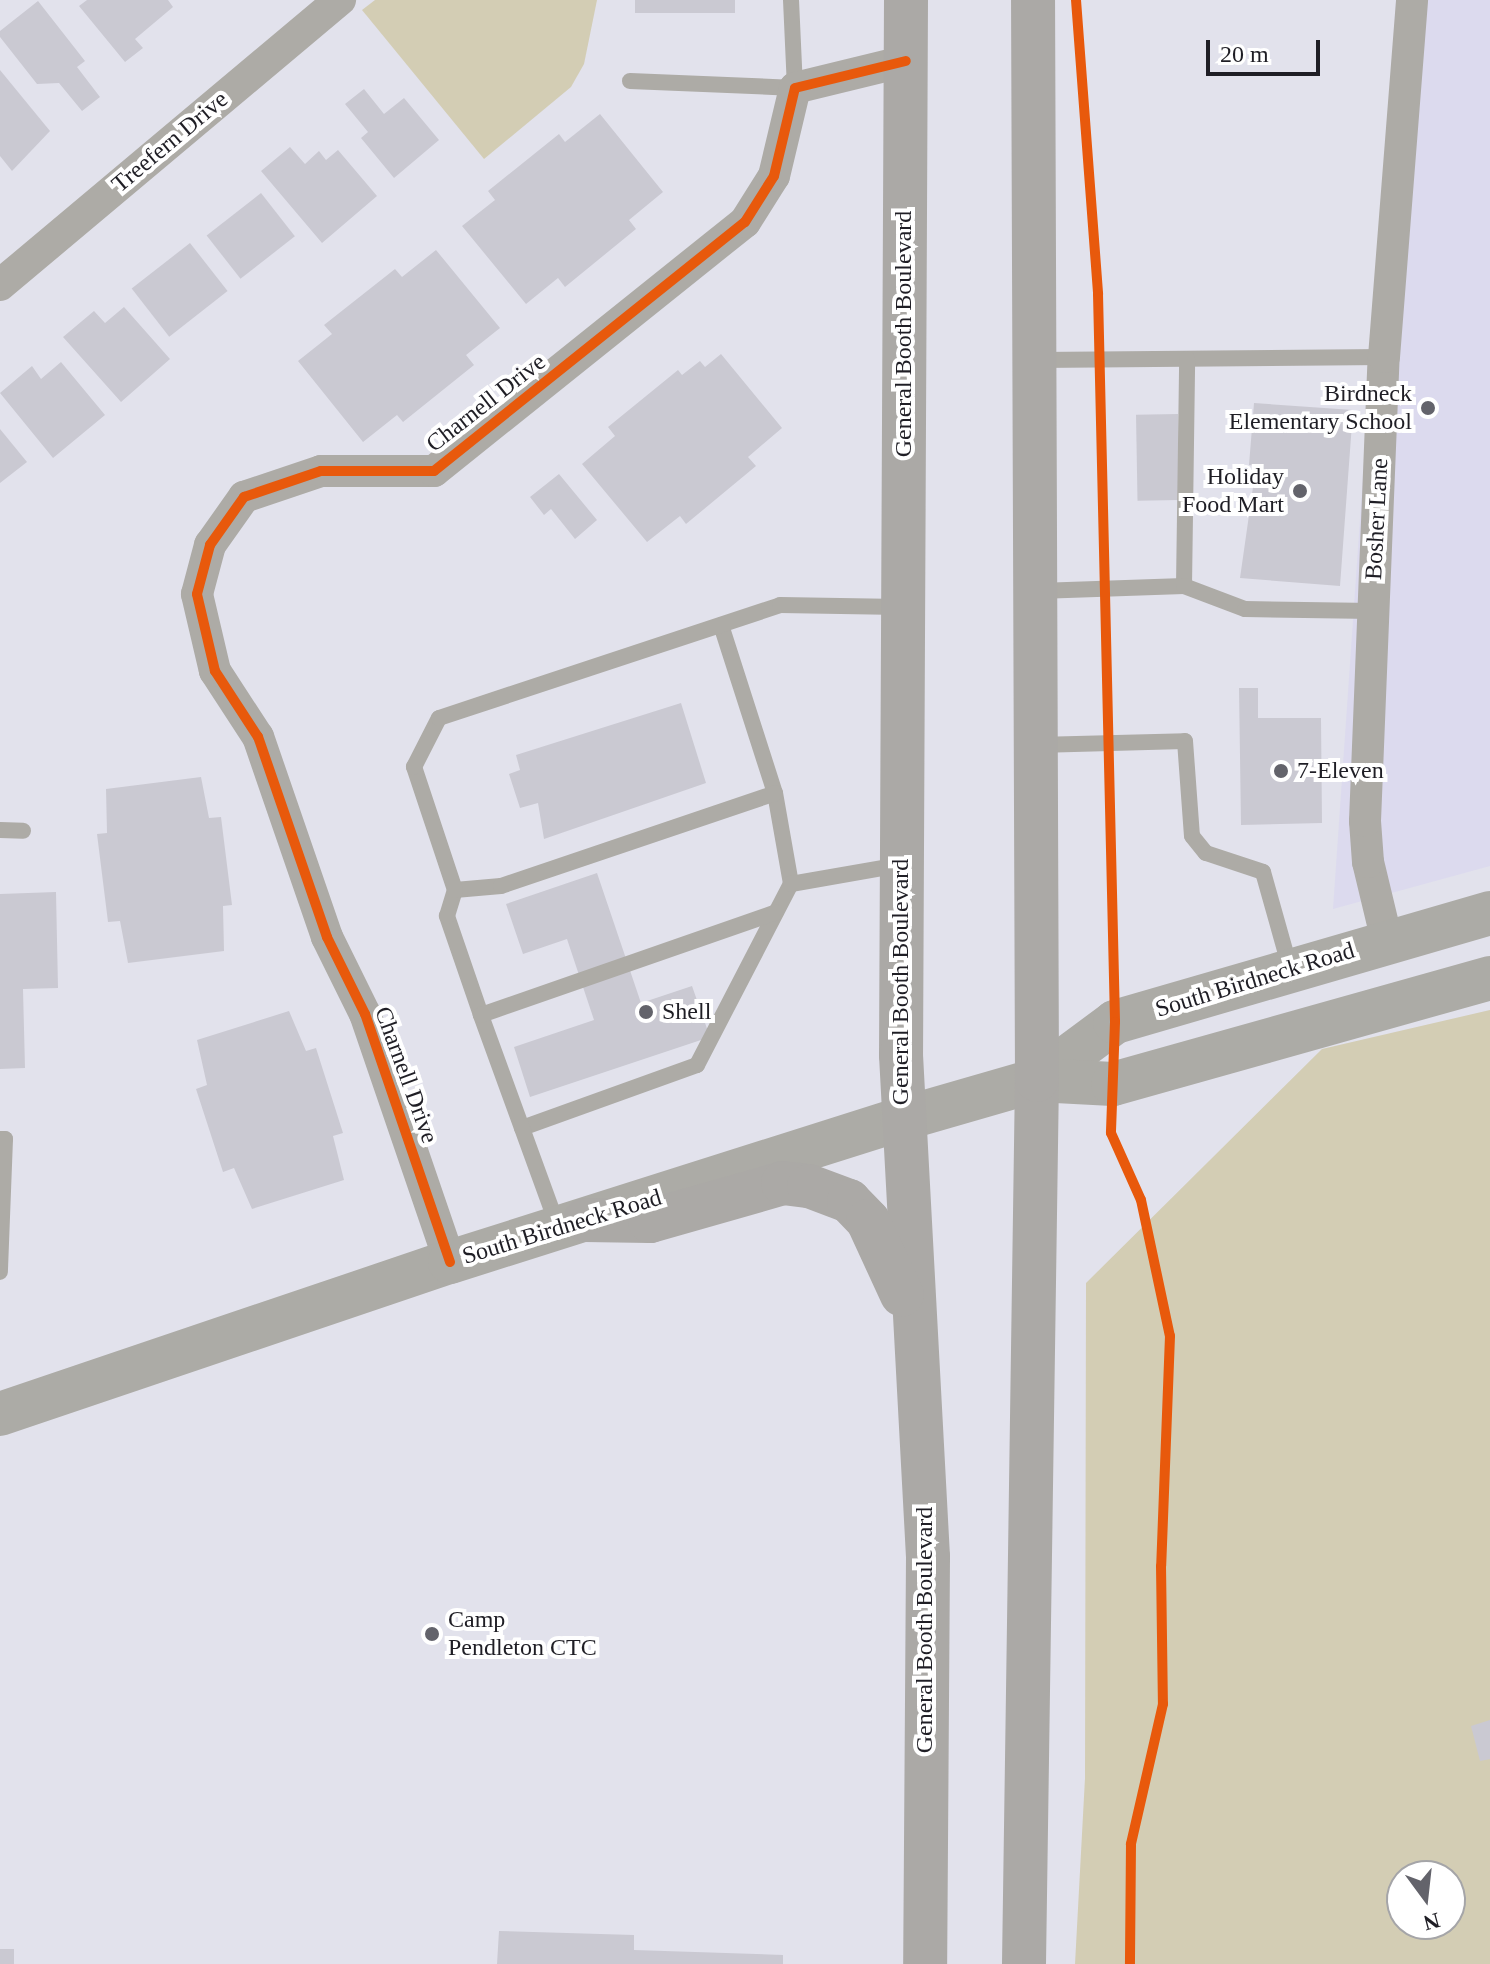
<!DOCTYPE html>
<style>
body{margin:0}
#map{position:relative;width:1490px;height:1964px;overflow:hidden;background:#e2e2ec;font-family:Georgia,serif}
div>[style]{position:absolute}
[style*='--x']{left:calc(var(--x)*1px);top:calc(var(--y)*1px);width:calc(var(--w)*1px);rotate:calc(var(--a)*1deg)}
.built>*{inset:0;background:#dcdaee}
.green>*{inset:0;background:#d3cdb4}
.building>*{inset:0;background:#cac9d2;transform-origin:0 0}
.lane>*{height:16px;margin:-8px;padding:0 8px;transform-origin:8px;border-radius:8px;background:#adaba6}
.street>*{height:32px;margin:-16px;padding:0 16px;transform-origin:16px;border-radius:16px;background:#adaba6}
.secondary>*{height:44px;margin:-22px;padding:0 22px;transform-origin:22px;border-radius:22px;background:#acaba6}
.highway>*{height:44px;margin:-22px;padding:0 22px;transform-origin:22px;border-radius:22px;background:#aba9a6}
.cycleway>*{height:10px;margin:-5px;padding:0 5px;transform-origin:5px;border-radius:5px;background:#e8590c}
.dots>*{width:22px;height:22px;translate:-50% -50%;box-sizing:border-box;border:4px solid #fff;border-radius:50%}
span{translate:-50% -50%;white-space:nowrap;text-align:center;line-height:1.15;-webkit-text-stroke:8px #fff;paint-order:stroke}
.street-label{font-size:24px;color:#1f1e25}
.poi-label{font-size:24px;color:#1f1e25}
.right{translate:-100% -50%;text-align:right}
.left{translate:0 -50%;text-align:left}
.north{position:absolute;left:1386px;top:1860px;width:80px;height:80px;box-sizing:border-box;background:#fff;border:2px solid #a5a5a8;border-radius:50%;rotate:165deg;font-size:22px;font-weight:700;line-height:32px;text-align:center;color:#1f1e25}
.north::after{content:'';display:block;margin:auto;width:28px;height:36px;background:#63636b;clip-path:polygon(50% 0,100% 100%,50% 72%,0 100%)}
.scale{position:absolute;left:1206px;top:40px;width:114px;height:36px;box-sizing:border-box;border:4px solid #1f1e25;border-top:0;padding-left:10px;font-size:24px;line-height:28px;white-space:nowrap;color:#1f1e25;-webkit-text-stroke:6px #fff;paint-order:stroke}
</style>
<div id="map">
<div class="built">
<div style="clip-path:polygon(1396px 0,1490px 0,1490px 866px,1333px 909px)"></div>
</div>
<div class="green">
<div style="clip-path:polygon(375px 0,597px 0,584px 64px,571px 87px,484px 159px,362px 10px)"></div>
<div style="clip-path:polygon(evenodd,1490px 1010px,1490px 1964px,1075px 1964px,1085px 1778px,1086px 1283px,1322px 1049px,1490px 1010px,1402px 1876px,1450px 1876px,1450px 1924px,1402px 1924px,1402px 1876px)"></div>
</div>
<div class="building">
<div style="clip-path:polygon(87px 0,168px 0,173px 7px,135px 39px,143px 48px,125px 62px,79px 6px)"></div>
<div style="left:635px;top:0;width:100px;height:13px"></div>
<div style="clip-path:polygon(38px 1px,85px 61px,77px 67px,100px 97px,82px 111px,59px 83px,37px 84px,0 37px,0 31px)"></div>
<div style="clip-path:polygon(0 70px,50px 131px,12px 171px,0 156px)"></div>
<div style="clip-path:polygon(364px 89px,384px 114px,404px 98px,439px 140px,394px 178px,361px 138px,368px 132px,345px 104px)"></div>
<div style="clip-path:polygon(600px 114px,663px 192px,629px 220px,636px 229px,565px 287px,558px 278px,526px 304px,462px 226px,495px 200px,488px 191px,559px 134px,565px 142px)"></div>
<div style="clip-path:polygon(290px 147px,305px 164px,319px 151px,326px 160px,338px 150px,377px 196px,322px 243px,261px 171px)"></div>
<div style="left:261px;top:193px;width:55px;height:69px;rotate:52deg"></div>
<div style="left:190px;top:243px;width:61px;height:74px;rotate:52deg"></div>
<div style="clip-path:polygon(436px 250px,500px 328px,466px 355px,474px 365px,403px 422px,397px 415px,363px 442px,298px 361px,332px 334px,324px 325px,395px 269px,402px 277px)"></div>
<div style="clip-path:polygon(124px 307px,170px 359px,121px 402px,63px 337px,94px 311px,105px 323px)"></div>
<div style="clip-path:polygon(721px 354px,782px 428px,748px 457px,756px 466px,686px 524px,680px 516px,647px 542px,582px 464px,615px 436px,608px 427px,678px 370px,682px 375px,700px 361px,705px 367px)"></div>
<div style="clip-path:polygon(61px 362px,105px 415px,53px 458px,0 393px,32px 366px,41px 379px)"></div>
<div style="clip-path:polygon(1254px 403px,1353px 410px,1340px 586px,1240px 578px,1256px 466px,1249px 465px)"></div>
<div style="left:1178px;top:414px;width:86px;height:42px;rotate:89deg"></div>
<div style="clip-path:polygon(0 429px,27px 462px,0 483px)"></div>
<div style="clip-path:polygon(559px 474px,597px 520px,575px 539px,551px 509px,544px 515px,530px 497px)"></div>
<div style="clip-path:polygon(1239px 688px,1258px 688px,1258px 718px,1321px 718px,1322px 823px,1241px 825px)"></div>
<div style="clip-path:polygon(681px 703px,706px 783px,544px 839px,538px 803px,520px 808px,509px 774px,520px 770px,516px 755px)"></div>
<div style="clip-path:polygon(201px 777px,209px 818px,221px 817px,232px 905px,223px 906px,224px 951px,128px 963px,120px 921px,108px 922px,97px 834px,107px 833px,106px 789px)"></div>
<div style="clip-path:polygon(597px 873px,641px 1003px,692px 986px,710px 1037px,530px 1097px,514px 1047px,594px 1020px,567px 939px,523px 954px,506px 904px)"></div>
<div style="clip-path:polygon(56px 892px,58px 988px,23px 989px,25px 1068px,0 1069px,0 894px)"></div>
<div style="clip-path:polygon(289px 1011px,306px 1051px,316px 1048px,343px 1133px,333px 1136px,344px 1180px,252px 1209px,234px 1168px,223px 1172px,196px 1089px,207px 1085px,197px 1040px)"></div>
<div style="clip-path:polygon(1490px 1720px,1490px 1759px,1480px 1761px,1471px 1726px)"></div>
<div style="clip-path:polygon(499px 1931px,634px 1935px,634px 1950px,783px 1955px,783px 1964px,497px 1964px)"></div>
<div style="left:0;top:1949px;width:14px;height:15px"></div>
</div>
<div class="lane">
<div style="--x:630;--y:81;--w:165;--a:2.4"></div>
<div style="--x:795;--y:88;--w:88;--a:-92.6"></div>
<div style="--x:1038;--y:360;--w:346;--a:-0.5"></div>
<div style="--x:1184;--y:586;--w:227;--a:-89.2"></div>
<div style="--x:1038;--y:591;--w:146;--a:-2"></div>
<div style="--x:1184;--y:586;--w:65;--a:20.7"></div>
<div style="--x:1245;--y:609;--w:128;--a:0.9"></div>
<div style="--x:721;--y:625;--w:176;--a:72.2"></div>
<div style="--x:775;--y:793;--w:92;--a:80"></div>
<div style="--x:1037;--y:745;--w:148;--a:-1.5"></div>
<div style="--x:1185;--y:741;--w:95;--a:85.8"></div>
<div style="--x:1192;--y:836;--w:22;--a:51"></div>
<div style="--x:1206;--y:853;--w:60;--a:18.4"></div>
<div style="--x:1263;--y:872;--w:100;--a:74.3"></div>
<div style="--x:0;--y:830;--w:23;--a:2"></div>
<div style="--x:455;--y:890;--w:46;--a:-5"></div>
<div style="--x:501;--y:886;--w:289;--a:-18.7"></div>
<div style="--x:481;--y:1015;--w:105;--a:-109"></div>
<div style="--x:447;--y:916;--w:27;--a:-73"></div>
<div style="--x:455;--y:890;--w:130;--a:-108.4"></div>
<div style="--x:414;--y:767;--w:55;--a:-63"></div>
<div style="--x:439;--y:718;--w:359;--a:-18.3"></div>
<div style="--x:780;--y:605;--w:121;--a:0.9"></div>
<div style="--x:522;--y:1128;--w:186;--a:-19.8"></div>
<div style="--x:697;--y:1065;--w:204;--a:-62.6"></div>
<div style="--x:791;--y:884;--w:111;--a:-9.9"></div>
<div style="--x:0;--y:1139;--w:5;--a:0"></div>
<div style="--x:5;--y:1139;--w:133;--a:92.2"></div>
<div style="--x:558;--y:1227;--w:226;--a:-110"></div>
<div style="--x:481;--y:1015;--w:312;--a:-19.2"></div>
</div>
<div class="street">
<div style="--x:0;--y:285;--w:444;--a:-40"></div>
<div style="--x:1387;--y:941;--w:81;--a:-103.5"></div>
<div style="--x:1368;--y:862;--w:41;--a:-94.2"></div>
<div style="--x:1365;--y:821;--w:464;--a:-87.7"></div>
<div style="--x:1384;--y:357;--w:358;--a:-85.5"></div>
<div style="--x:450;--y:1262;--w:262;--a:-108.9"></div>
<div style="--x:365;--y:1014;--w:86;--a:-116.3"></div>
<div style="--x:327;--y:937;--w:212;--a:-109"></div>
<div style="--x:258;--y:737;--w:79;--a:-123.1"></div>
<div style="--x:215;--y:671;--w:79;--a:-103.2"></div>
<div style="--x:197;--y:594;--w:51;--a:-75.1"></div>
<div style="--x:210;--y:545;--w:59;--a:-54.7"></div>
<div style="--x:244;--y:497;--w:81;--a:-18.7"></div>
<div style="--x:321;--y:471;--w:113;--a:0"></div>
<div style="--x:434;--y:471;--w:398;--a:-38.7"></div>
<div style="--x:745;--y:222;--w:54;--a:-57.8"></div>
<div style="--x:774;--y:176;--w:90;--a:-76.6"></div>
<div style="--x:795;--y:88;--w:114;--a:-13.7"></div>
</div>
<div class="secondary">
<div style="--x:1037;--y:1080;--w:97;--a:-36.6"></div>
<div style="--x:1115;--y:1022;--w:391;--a:-16.2"></div>
<div style="--x:0;--y:1414;--w:475;--a:-18.7"></div>
<div style="--x:450;--y:1262;--w:474;--a:-17.6"></div>
<div style="--x:902;--y:1119;--w:141;--a:-16.1"></div>
<div style="--x:1037;--y:1080;--w:76;--a:3"></div>
<div style="--x:1113;--y:1084;--w:392;--a:-15.7"></div>
</div>
<div class="highway">
<div style="--x:906;--y:0;--w:1055;--a:90.27"></div>
<div style="--x:901;--y:1055;--w:503;--a:86.92"></div>
<div style="--x:928;--y:1557;--w:407;--a:90.4"></div>
<div style="--x:585;--y:1220;--w:65;--a:0.9"></div>
<div style="--x:650;--y:1221;--w:138;--a:-15.9"></div>
<div style="--x:783;--y:1183;--w:26;--a:7"></div>
<div style="--x:809;--y:1186;--w:43;--a:20.6"></div>
<div style="--x:849;--y:1201;--w:28;--a:46"></div>
<div style="--x:868;--y:1221;--w:81;--a:65.3"></div>
<div style="--x:1024;--y:1964;--w:884;--a:-89.16"></div>
<div style="--x:1037;--y:1080;--w:1080;--a:-90.21"></div>
</div>
<div class="cycleway">
<div style="--x:1076;--y:0;--w:295;--a:85.7"></div>
<div style="--x:1098;--y:294;--w:728;--a:88.66"></div>
<div style="--x:1115;--y:1022;--w:111;--a:92.1"></div>
<div style="--x:1111;--y:1133;--w:73;--a:65.9"></div>
<div style="--x:1141;--y:1200;--w:139;--a:78"></div>
<div style="--x:1170;--y:1336;--w:230;--a:92.2"></div>
<div style="--x:1161;--y:1566;--w:138;--a:89.2"></div>
<div style="--x:1163;--y:1704;--w:144;--a:102.9"></div>
<div style="--x:1131;--y:1844;--w:120;--a:90.5"></div>
<div style="--x:450;--y:1262;--w:262;--a:-108.9"></div>
<div style="--x:365;--y:1014;--w:86;--a:-116.3"></div>
<div style="--x:327;--y:937;--w:212;--a:-109"></div>
<div style="--x:258;--y:737;--w:79;--a:-123.1"></div>
<div style="--x:215;--y:671;--w:79;--a:-103.2"></div>
<div style="--x:197;--y:594;--w:51;--a:-75.1"></div>
<div style="--x:210;--y:545;--w:59;--a:-54.7"></div>
<div style="--x:244;--y:497;--w:81;--a:-18.7"></div>
<div style="--x:321;--y:471;--w:113;--a:0"></div>
<div style="--x:434;--y:471;--w:398;--a:-38.7"></div>
<div style="--x:745;--y:222;--w:54;--a:-57.8"></div>
<div style="--x:774;--y:176;--w:90;--a:-76.6"></div>
<div style="--x:795;--y:88;--w:114;--a:-13.7"></div>
</div>
<div class="dots">
<div style="left:1428px;top:408px;background:#63636b"></div>
<div style="left:1300px;top:491px;background:#63636b"></div>
<div style="left:1281px;top:771px;background:#63636b"></div>
<div style="left:646px;top:1012px;background:#63636b"></div>
<div style="left:432px;top:1634px;background:#63636b"></div>
</div>
<div class="street-label">
<span style="left:170px;top:142px;rotate:-40deg">Treefern Drive</span>
<span style="left:904px;top:334px;rotate:-90deg">General Booth Boulevard</span>
<span style="left:486px;top:403px;rotate:-38deg">Charnell Drive</span>
<span style="left:1377px;top:519px;rotate:-87deg">Bosher Lane</span>
<span style="left:1255px;top:980px;rotate:-17deg">South Birdneck Road</span>
<span style="left:901px;top:982px;rotate:-90deg">General Booth Boulevard</span>
<span style="left:406px;top:1075px;rotate:70deg">Charnell Drive</span>
<span style="left:562px;top:1227px;rotate:-17deg">South Birdneck Road</span>
<span style="left:925px;top:1630px;rotate:-90deg">General Booth Boulevard</span>
</div>
<div class="poi-label">
<span class="right" style="left:1412px;top:408px">Birdneck<br>Elementary School</span>
<span class="right" style="left:1284px;top:491px">Holiday<br>Food Mart</span>
<span class="left" style="left:1297px;top:771px">7-Eleven</span>
<span class="left" style="left:662px;top:1012px">Shell</span>
<span class="left" style="left:448px;top:1634px">Camp<br>Pendleton CTC</span>
</div>
<div class="north">N</div>
<div class="scale">20 m</div>
</div>
